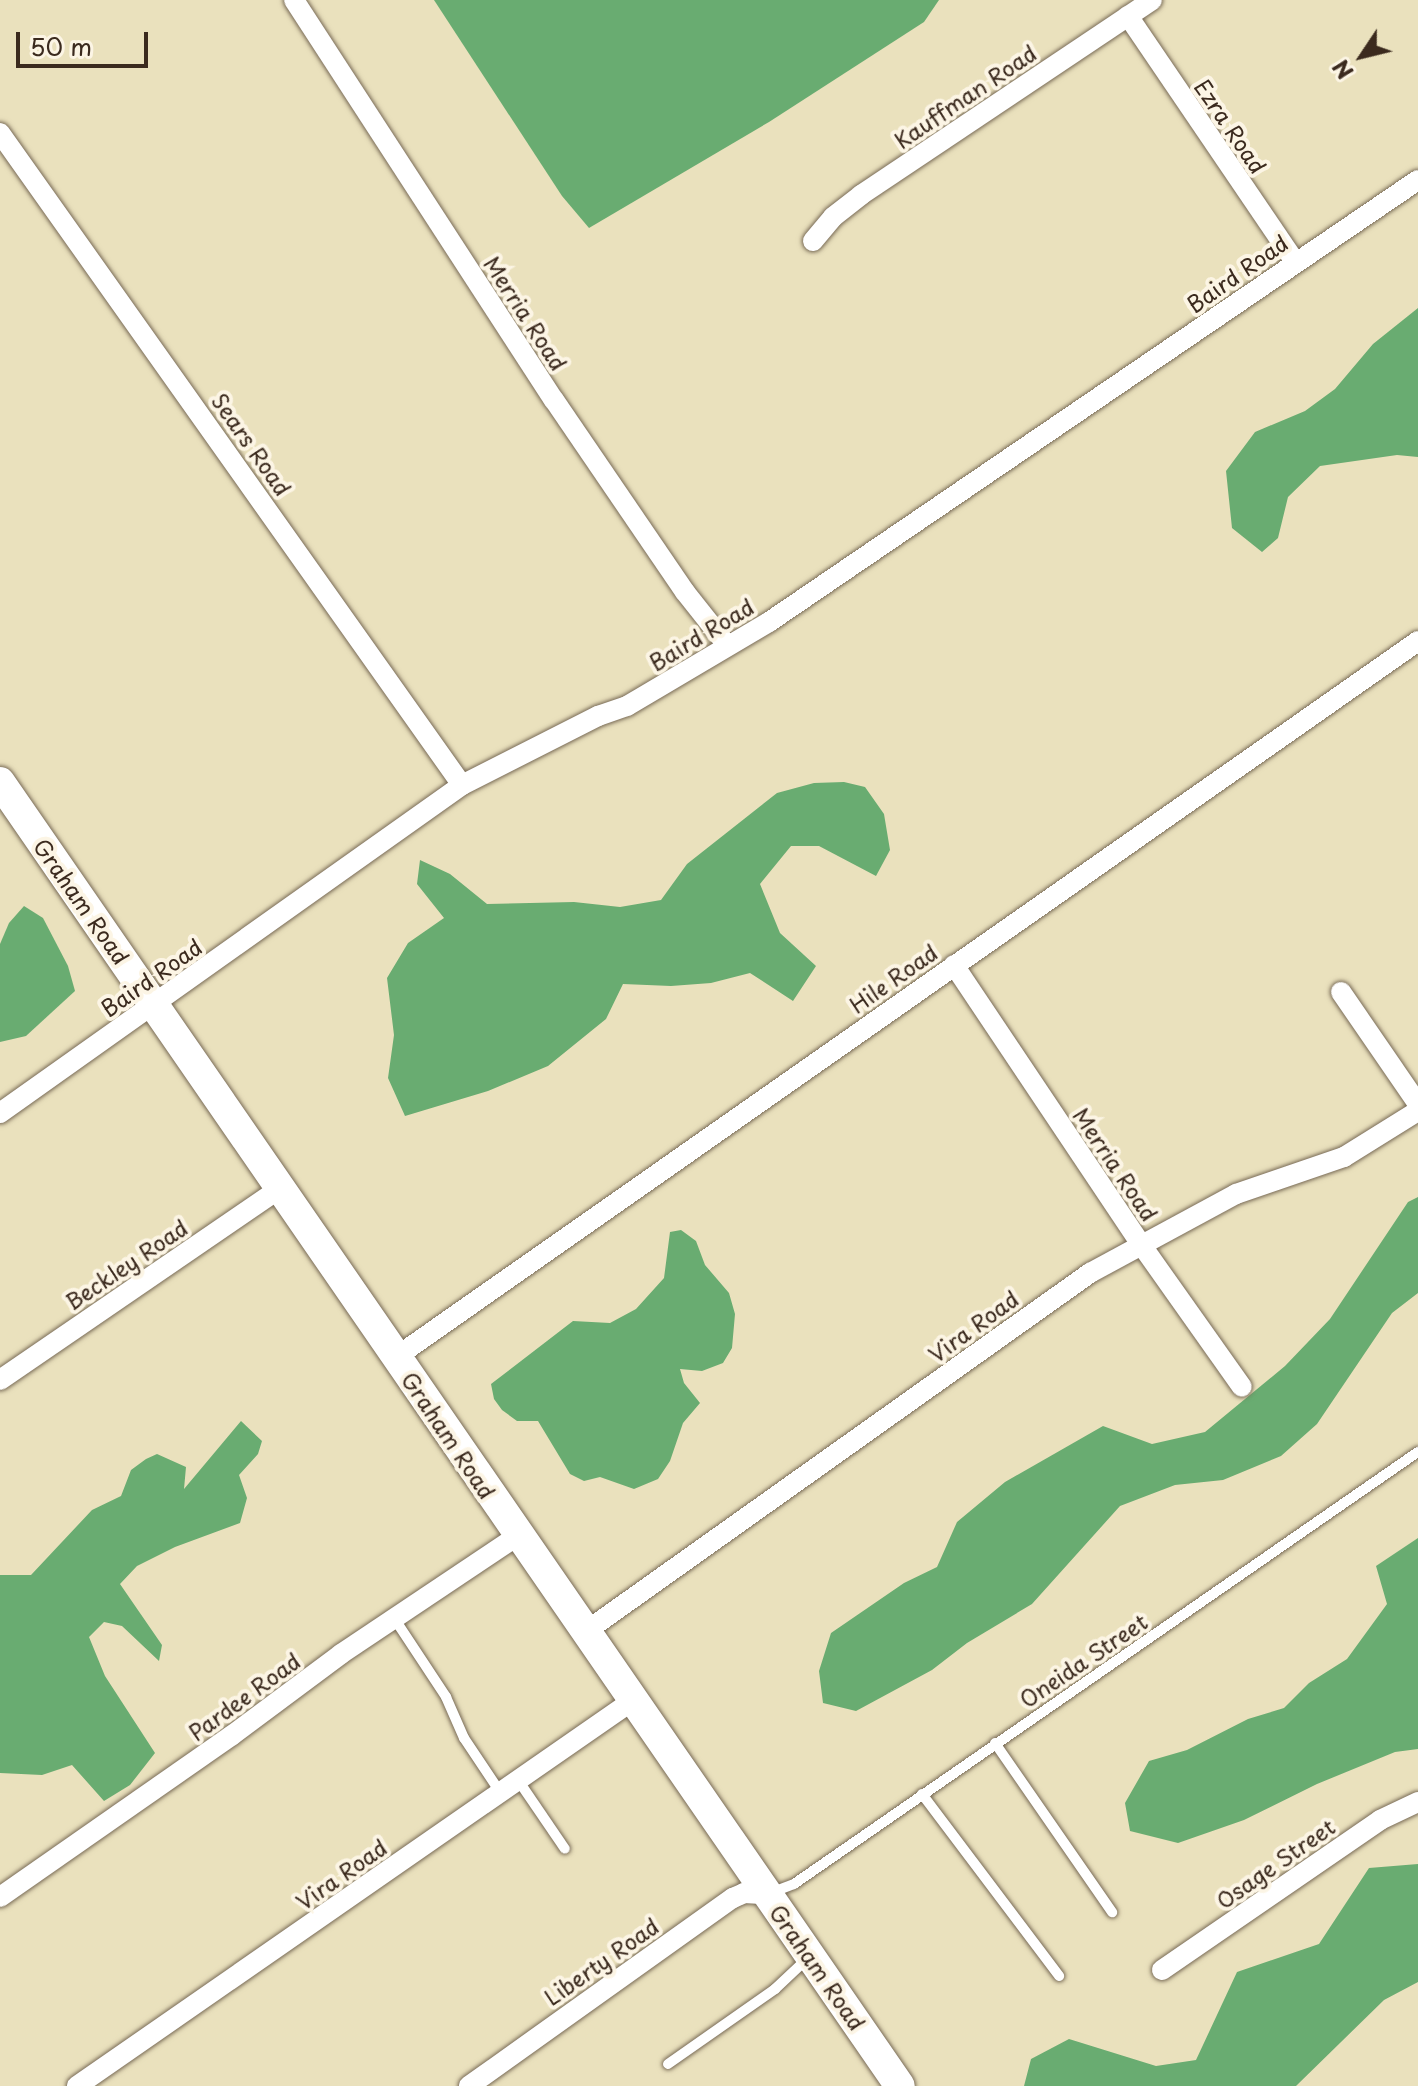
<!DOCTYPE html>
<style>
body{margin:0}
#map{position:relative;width:1418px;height:2086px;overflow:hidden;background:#eae1bd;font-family:"Playpen Sans",sans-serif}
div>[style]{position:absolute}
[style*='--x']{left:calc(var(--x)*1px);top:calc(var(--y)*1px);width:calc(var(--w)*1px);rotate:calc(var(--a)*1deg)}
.forest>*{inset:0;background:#69ac71}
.roads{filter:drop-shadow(0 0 2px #786a56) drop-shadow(0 0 2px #786a56)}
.lane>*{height:10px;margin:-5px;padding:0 5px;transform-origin:5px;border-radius:5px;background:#fff}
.street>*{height:20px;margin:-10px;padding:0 10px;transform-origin:10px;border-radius:10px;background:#fff}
.secondary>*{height:30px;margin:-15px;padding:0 15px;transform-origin:15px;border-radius:15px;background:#fff}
span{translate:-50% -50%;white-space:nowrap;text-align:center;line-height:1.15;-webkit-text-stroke:8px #fcf5e5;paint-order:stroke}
.street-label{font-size:22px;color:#3b2a1e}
.north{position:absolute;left:1322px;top:16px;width:80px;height:80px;-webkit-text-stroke:6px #fcf5e5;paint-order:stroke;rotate:235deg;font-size:22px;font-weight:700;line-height:32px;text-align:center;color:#3b2a1e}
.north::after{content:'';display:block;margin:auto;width:28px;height:36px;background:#3b2a1e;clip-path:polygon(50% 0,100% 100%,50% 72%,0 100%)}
.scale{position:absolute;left:16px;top:32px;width:132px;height:36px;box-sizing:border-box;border:4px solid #3b2a1e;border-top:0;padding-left:10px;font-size:24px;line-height:28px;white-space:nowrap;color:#3b2a1e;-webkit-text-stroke:6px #fcf5e5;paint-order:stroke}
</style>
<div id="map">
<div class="forest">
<div style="clip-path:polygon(434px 0,939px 0,924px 22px,769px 122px,589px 228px,562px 196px)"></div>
<div style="clip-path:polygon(1418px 308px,1418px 457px,1397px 455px,1320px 466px,1288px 497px,1278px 538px,1262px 552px,1232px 528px,1226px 471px,1255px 432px,1305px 411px,1335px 389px,1373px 344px)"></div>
<div style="clip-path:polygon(844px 782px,865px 787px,884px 814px,890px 850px,876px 876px,819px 846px,791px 846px,760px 884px,780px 933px,816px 966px,793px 1001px,750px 973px,711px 983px,671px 986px,623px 984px,606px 1019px,548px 1066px,488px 1091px,405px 1116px,388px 1078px,394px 1035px,387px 978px,408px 943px,444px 918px,417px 884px,420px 860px,450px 874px,487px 904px,574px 902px,620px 907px,661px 900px,687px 864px,777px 793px,814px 783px)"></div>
<div style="clip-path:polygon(24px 906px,43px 918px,68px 966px,75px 991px,26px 1036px,0 1042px,0 944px,9px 923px)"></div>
<div style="clip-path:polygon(1418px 1197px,1418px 1293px,1392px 1313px,1317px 1424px,1281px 1456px,1223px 1480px,1175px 1485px,1120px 1506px,1032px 1604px,967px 1643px,932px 1670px,856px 1711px,823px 1703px,819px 1671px,831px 1633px,904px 1583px,937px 1567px,957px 1522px,1005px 1482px,1103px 1426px,1152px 1444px,1205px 1432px,1285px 1366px,1330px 1319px,1408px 1202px)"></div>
<div style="clip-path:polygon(681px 1230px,696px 1241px,705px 1265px,729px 1293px,735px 1314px,732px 1348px,723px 1363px,702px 1371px,680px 1369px,684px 1383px,700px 1403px,683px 1423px,670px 1461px,658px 1479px,634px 1489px,600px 1477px,584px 1481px,570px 1474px,538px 1421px,517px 1421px,502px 1410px,494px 1399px,491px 1384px,573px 1321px,610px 1323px,636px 1309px,664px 1278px,670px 1232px)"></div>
<div style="clip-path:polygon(241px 1421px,262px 1441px,258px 1454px,239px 1475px,247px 1498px,240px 1523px,175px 1547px,137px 1566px,120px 1584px,162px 1645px,159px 1661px,122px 1626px,104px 1622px,89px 1637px,105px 1676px,155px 1753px,130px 1785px,104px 1801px,72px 1765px,42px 1775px,0 1773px,0 1575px,31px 1575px,92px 1510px,121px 1496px,131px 1470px,146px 1459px,157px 1454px,186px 1467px,184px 1489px)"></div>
<div style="clip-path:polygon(1418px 1538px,1418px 1749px,1395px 1752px,1317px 1784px,1244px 1820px,1178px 1843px,1130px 1831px,1125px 1803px,1149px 1761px,1187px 1750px,1248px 1719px,1284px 1708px,1309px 1683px,1347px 1659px,1387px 1604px,1376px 1566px)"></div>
<div style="clip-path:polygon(1418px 1864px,1418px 1982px,1384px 2000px,1296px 2086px,1024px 2086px,1031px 2059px,1069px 2039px,1156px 2066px,1196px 2060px,1237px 1972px,1319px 1944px,1369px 1868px)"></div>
</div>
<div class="roads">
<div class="lane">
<div style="--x:394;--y:1618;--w:95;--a:56.6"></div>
<div style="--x:446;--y:1697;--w:45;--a:66.3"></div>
<div style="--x:464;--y:1738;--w:65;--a:56.3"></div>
<div style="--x:995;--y:1743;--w:206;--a:55.3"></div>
<div style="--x:518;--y:1780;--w:83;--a:55.7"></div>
<div style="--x:922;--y:1794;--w:228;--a:53"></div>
<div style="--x:773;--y:1892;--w:22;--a:-21"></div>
<div style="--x:794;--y:1884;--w:759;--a:-34.7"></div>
<div style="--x:668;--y:2064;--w:131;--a:-35"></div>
<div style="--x:775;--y:1989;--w:45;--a:-43.2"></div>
</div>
<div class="street">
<div style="--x:294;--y:0;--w:477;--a:57"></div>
<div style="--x:554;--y:400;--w:232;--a:55.7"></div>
<div style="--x:685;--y:592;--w:68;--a:51.6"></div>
<div style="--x:1128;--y:16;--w:297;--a:55.8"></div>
<div style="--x:0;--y:133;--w:799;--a:54.68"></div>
<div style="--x:813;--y:241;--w:31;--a:-50"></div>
<div style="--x:833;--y:217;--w:36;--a:-38"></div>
<div style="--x:861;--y:195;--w:350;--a:-33.8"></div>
<div style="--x:954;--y:965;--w:334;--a:56.2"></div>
<div style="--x:1140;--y:1243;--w:176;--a:54.7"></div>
<div style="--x:1341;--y:992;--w:136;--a:55.5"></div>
<div style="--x:0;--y:1113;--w:567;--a:-35.37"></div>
<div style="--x:462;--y:785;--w:153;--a:-26.9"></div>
<div style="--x:598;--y:716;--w:31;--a:-19"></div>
<div style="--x:627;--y:706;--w:165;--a:-30.6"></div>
<div style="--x:769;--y:622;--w:785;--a:-34.26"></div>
<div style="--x:396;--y:1357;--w:1248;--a:-35.01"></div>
<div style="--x:0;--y:1380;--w:340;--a:-34.4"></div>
<div style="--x:585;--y:1632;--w:620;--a:-35.41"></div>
<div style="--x:1090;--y:1273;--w:166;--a:-28.4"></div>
<div style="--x:1236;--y:1194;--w:114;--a:-18.9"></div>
<div style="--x:1344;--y:1157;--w:87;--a:-31.9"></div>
<div style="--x:0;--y:1897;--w:282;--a:-34.9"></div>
<div style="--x:231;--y:1736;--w:137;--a:-36.7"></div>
<div style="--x:341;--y:1654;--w:212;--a:-33.8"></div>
<div style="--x:1162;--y:1970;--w:265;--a:-34.5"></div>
<div style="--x:1380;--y:1820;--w:42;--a:-25.3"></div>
<div style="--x:77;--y:2086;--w:675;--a:-34.75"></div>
<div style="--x:469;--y:2086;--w:324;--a:-35.5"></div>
<div style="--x:733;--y:1898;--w:12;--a:-24"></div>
<div style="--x:744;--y:1893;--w:22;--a:3"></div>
</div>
<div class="secondary">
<div style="--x:0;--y:782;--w:1584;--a:55.39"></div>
</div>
</div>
<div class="street-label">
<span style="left:965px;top:96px;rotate:-34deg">Kauffman Road</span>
<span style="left:1231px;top:126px;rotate:56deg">Ezra Road</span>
<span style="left:1237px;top:273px;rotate:-35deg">Baird Road</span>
<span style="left:526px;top:313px;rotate:57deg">Merria Road</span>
<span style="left:252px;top:444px;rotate:55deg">Sears Road</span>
<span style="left:701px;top:634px;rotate:-31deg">Baird Road</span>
<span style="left:82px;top:901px;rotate:55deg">Graham Road</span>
<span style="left:151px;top:977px;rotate:-35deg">Baird Road</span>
<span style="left:893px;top:978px;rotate:-35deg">Hile Road</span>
<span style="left:1116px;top:1164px;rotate:56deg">Merria Road</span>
<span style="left:126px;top:1264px;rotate:-34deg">Beckley Road</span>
<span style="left:973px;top:1326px;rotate:-36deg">Vira Road</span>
<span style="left:449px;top:1435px;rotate:56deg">Graham Road</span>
<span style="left:1083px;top:1660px;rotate:-34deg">Oneida Street</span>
<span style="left:244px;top:1696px;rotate:-36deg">Pardee Road</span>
<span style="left:1275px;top:1863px;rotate:-35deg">Osage Street</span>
<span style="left:341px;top:1874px;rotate:-35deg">Vira Road</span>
<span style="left:601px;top:1961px;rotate:-35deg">Liberty Road</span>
<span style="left:818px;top:1967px;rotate:55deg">Graham Road</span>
</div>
<div class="north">N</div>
<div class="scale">50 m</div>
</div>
